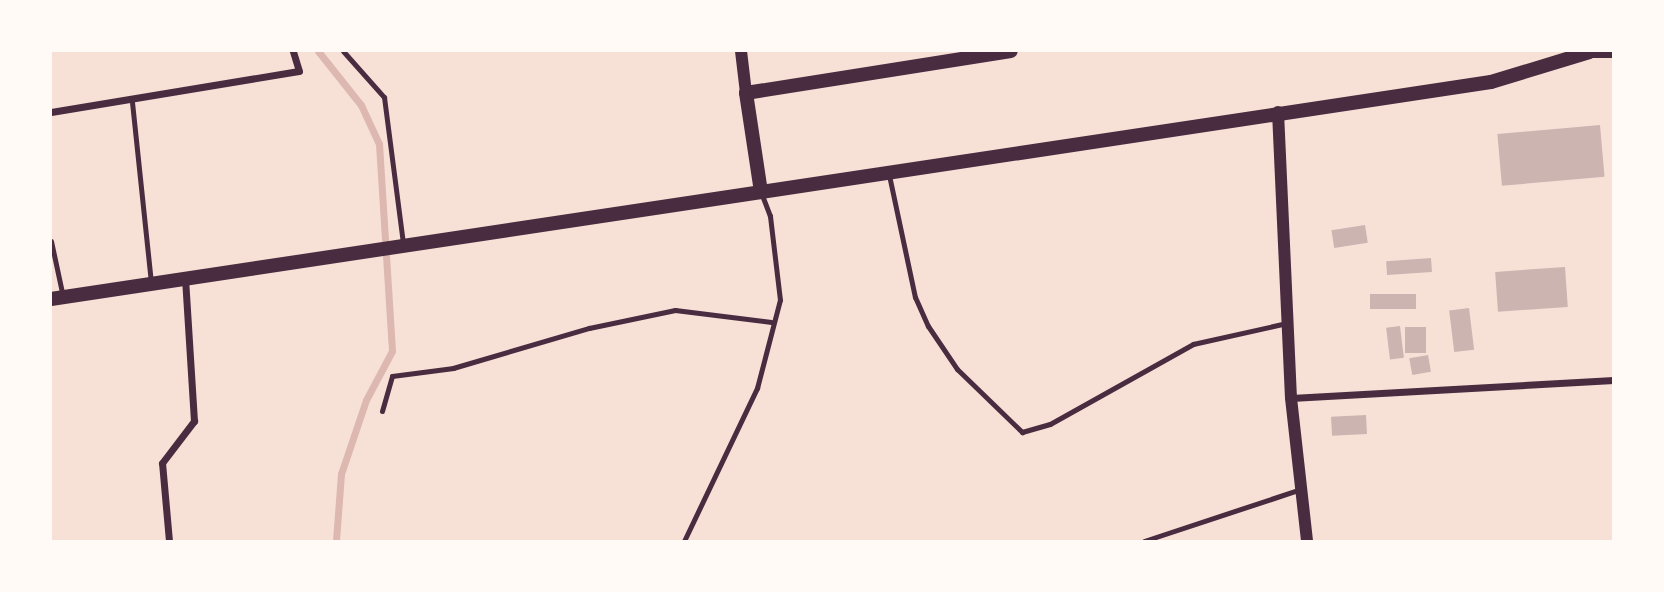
<!DOCTYPE html>
<style>
body{margin:0}
#map{position:relative;width:1664px;height:592px;overflow:hidden;background:#f7e1d7;font-family:Montserrat,sans-serif}
div>[style]{position:absolute}
[style*='--x']{left:calc(var(--x)*1px);top:calc(var(--y)*1px);width:calc(var(--w)*1px);rotate:calc(var(--a)*1deg)}
.stream>*{height:7px;margin:-3.5px;padding:0 3.5px;transform-origin:3.5px;border-radius:3.5px;background:#dcb8b0}
.building>*{inset:0;background:#ccb4b1;transform-origin:0 0}
.service>*{height:5px;margin:-2.5px;padding:0 2.5px;transform-origin:2.5px;border-radius:2.5px;background:#4a2c40}
.minor>*{height:7px;margin:-3.5px;padding:0 3.5px;transform-origin:3.5px;border-radius:3.5px;background:#4a2c40}
.tertiary>*{height:12px;margin:-6px;padding:0 6px;transform-origin:6px;border-radius:6px;background:#4a2c40}
.secondary>*{height:14px;margin:-7px;padding:0 7px;transform-origin:7px;border-radius:7px;background:#4a2c40}
span{translate:-50% -50%;white-space:nowrap;text-align:center;line-height:1.15;-webkit-text-stroke:5px #fffaf5;paint-order:stroke}
.frame{position:absolute;inset:0;border:52px solid #fffaf5;pointer-events:none}
</style>
<div id="map">
<div class="stream">
<div style="--x:318;--y:51;--w:69;--a:51.5"></div>
<div style="--x:361;--y:105;--w:43;--a:65.2"></div>
<div style="--x:379;--y:144;--w:207;--a:86.4"></div>
<div style="--x:392;--y:351;--w:55;--a:118"></div>
<div style="--x:366;--y:400;--w:78;--a:108.7"></div>
<div style="--x:341;--y:474;--w:67;--a:94.3"></div>
</div>
<div class="building">
<div style="left:1600px;top:125px;width:52px;height:103px;rotate:85deg"></div>
<div style="left:1365px;top:225px;width:18px;height:34px;rotate:81deg"></div>
<div style="left:1431px;top:258px;width:14px;height:45px;rotate:86deg"></div>
<div style="left:1565px;top:267px;width:40px;height:70px;rotate:86deg"></div>
<div style="left:1416px;top:294px;width:15px;height:46px;rotate:90deg"></div>
<div style="left:1469px;top:308px;width:42px;height:20px;rotate:83deg"></div>
<div style="left:1400px;top:326px;width:32px;height:14px;rotate:83deg"></div>
<div style="left:1405px;top:327px;width:21px;height:26px"></div>
<div style="left:1428px;top:355px;width:17px;height:19px;rotate:80deg"></div>
<div style="left:1366px;top:415px;width:19px;height:35px;rotate:87deg"></div>
</div>
<div class="service">
<div style="--x:343;--y:51;--w:62;--a:48.3"></div>
<div style="--x:384;--y:97;--w:148;--a:82.6"></div>
<div style="--x:132;--y:102;--w:183;--a:84"></div>
<div style="--x:889;--y:175;--w:125;--a:78"></div>
<div style="--x:915;--y:297;--w:32;--a:66"></div>
<div style="--x:928;--y:326;--w:52;--a:56"></div>
<div style="--x:957;--y:369;--w:91;--a:44.1"></div>
<div style="--x:1022;--y:432;--w:29;--a:-16"></div>
<div style="--x:1050;--y:424;--w:164;--a:-29.2"></div>
<div style="--x:1193;--y:344;--w:96;--a:-12.6"></div>
<div style="--x:51;--y:241;--w:57;--a:77.9"></div>
<div style="--x:382;--y:411;--w:36;--a:-74"></div>
<div style="--x:392;--y:376;--w:62;--a:-7.5"></div>
<div style="--x:453;--y:368;--w:142;--a:-16.4"></div>
<div style="--x:589;--y:328;--w:88;--a:-11.8"></div>
<div style="--x:675;--y:310;--w:97;--a:7.1"></div>
<div style="--x:684;--y:541;--w:170;--a:-64.5"></div>
<div style="--x:757;--y:388;--w:91;--a:-75.4"></div>
<div style="--x:780;--y:300;--w:85;--a:-96.8"></div>
<div style="--x:770;--y:216;--w:26;--a:-111"></div>
<div style="--x:1144;--y:541;--w:165;--a:-18.3"></div>
</div>
<div class="minor">
<div style="--x:51;--y:112;--w:251;--a:-9.4"></div>
<div style="--x:299;--y:71;--w:21;--a:-107"></div>
<div style="--x:1291;--y:398;--w:323;--a:-3.2"></div>
<div style="--x:169;--y:541;--w:78;--a:-95.1"></div>
<div style="--x:162;--y:463;--w:53;--a:-52.7"></div>
<div style="--x:194;--y:421;--w:142;--a:-93.6"></div>
</div>
<div class="tertiary">
<div style="--x:741;--y:51;--w:42;--a:83.2"></div>
<div style="--x:1278;--y:112;--w:286;--a:87.4"></div>
<div style="--x:1291;--y:398;--w:144;--a:83.6"></div>
</div>
<div class="secondary">
<div style="--x:1587;--y:51;--w:25;--a:0"></div>
<div style="--x:761;--y:192;--w:100;--a:-98.6"></div>
<div style="--x:746;--y:93;--w:268;--a:-9"></div>
<div style="--x:51;--y:299;--w:1456;--a:-8.57"></div>
<div style="--x:1491;--y:82;--w:103;--a:-16.9"></div>
</div>
<div class="frame"></div>
</div>
